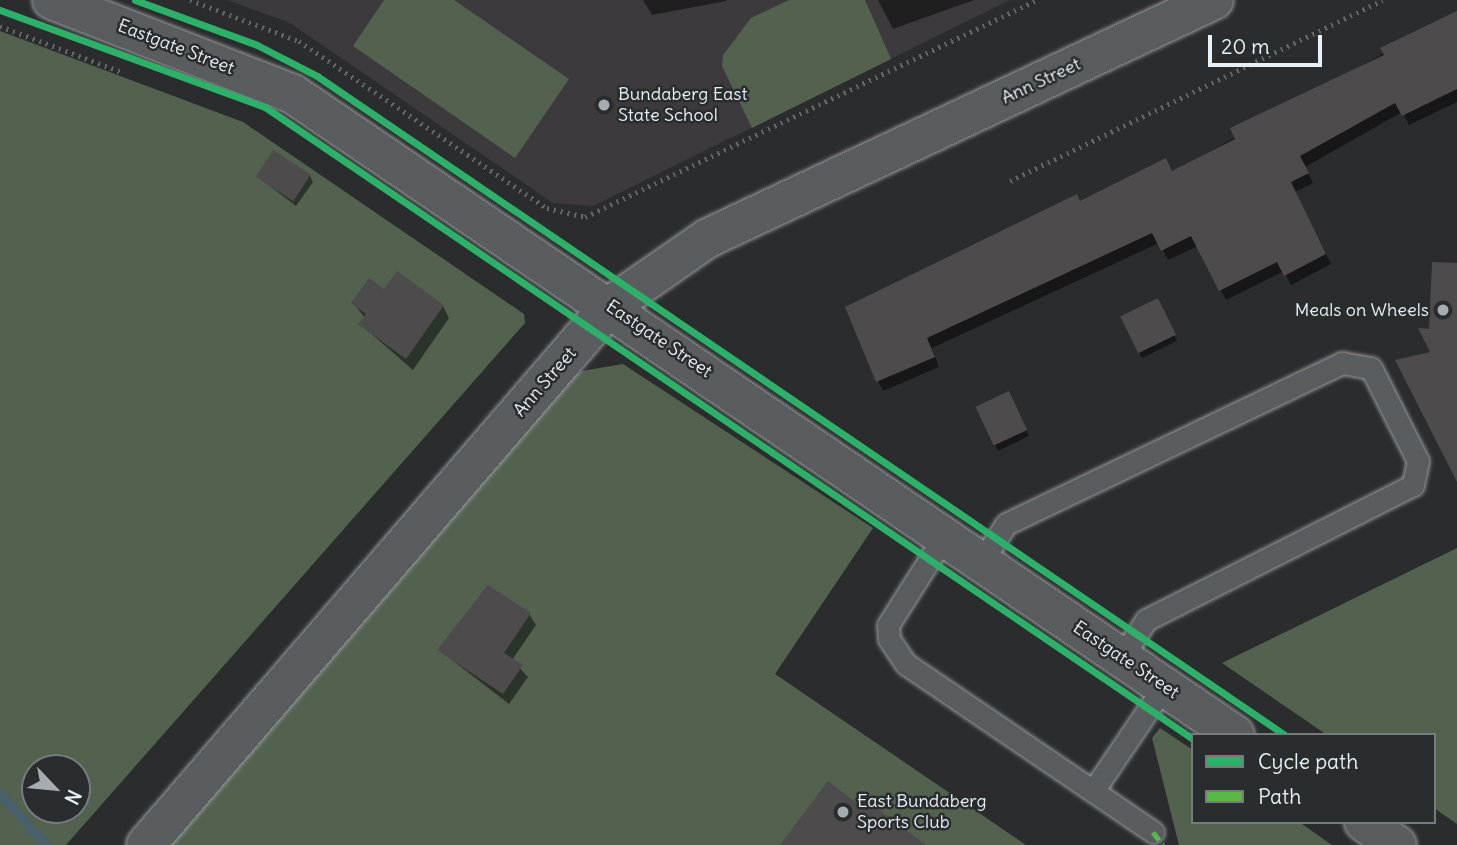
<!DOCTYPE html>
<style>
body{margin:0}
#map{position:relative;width:1457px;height:845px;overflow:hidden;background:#2b2c2d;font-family:Delius,sans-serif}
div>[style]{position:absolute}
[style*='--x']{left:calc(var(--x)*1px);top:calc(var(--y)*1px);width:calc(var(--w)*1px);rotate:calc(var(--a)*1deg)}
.built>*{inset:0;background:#3c3a3d}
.green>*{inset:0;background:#52624f}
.shadow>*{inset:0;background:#0007}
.stream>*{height:10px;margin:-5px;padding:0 5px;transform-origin:5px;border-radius:5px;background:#495f6a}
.building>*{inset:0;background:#4e4b4d;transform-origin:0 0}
.path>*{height:4.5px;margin-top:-2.25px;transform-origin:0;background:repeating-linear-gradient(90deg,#636566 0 2px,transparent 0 7px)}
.roads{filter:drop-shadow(0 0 2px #96989a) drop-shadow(0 0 2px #96989a)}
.lane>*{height:21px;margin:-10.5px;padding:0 10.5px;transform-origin:10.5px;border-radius:10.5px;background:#5a5d60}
.street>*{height:38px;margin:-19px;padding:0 19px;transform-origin:19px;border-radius:19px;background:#5a5d60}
.secondary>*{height:38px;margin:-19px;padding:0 19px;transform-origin:19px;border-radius:19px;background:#5a5d60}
.quiet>*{height:5px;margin-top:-2.5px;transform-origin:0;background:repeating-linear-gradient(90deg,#58b947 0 10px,transparent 0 15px)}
.cycleway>*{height:7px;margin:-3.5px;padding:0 3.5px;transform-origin:3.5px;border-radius:3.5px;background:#2db169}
.dots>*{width:19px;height:19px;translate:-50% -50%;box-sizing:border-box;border:4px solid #2a2d2e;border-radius:50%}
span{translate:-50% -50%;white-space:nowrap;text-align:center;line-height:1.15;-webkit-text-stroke:5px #2a2d2e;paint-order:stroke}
.street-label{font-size:18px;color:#e8f1f8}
.poi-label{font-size:18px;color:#e8f1f8}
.left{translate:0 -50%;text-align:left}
.right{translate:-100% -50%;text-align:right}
.legend{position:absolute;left:1191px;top:733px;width:245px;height:91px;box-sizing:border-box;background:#2a2d2e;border:2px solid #767b7f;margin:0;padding:9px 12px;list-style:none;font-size:21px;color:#e8f1f8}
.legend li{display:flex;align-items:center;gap:14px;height:35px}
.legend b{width:35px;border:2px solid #767b7f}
.north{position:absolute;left:21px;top:754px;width:70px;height:70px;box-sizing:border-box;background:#2a2d2e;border:2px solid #767b7f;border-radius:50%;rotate:116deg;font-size:19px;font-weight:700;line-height:28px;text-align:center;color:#e8f1f8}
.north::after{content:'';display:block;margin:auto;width:24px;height:32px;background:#a6acb1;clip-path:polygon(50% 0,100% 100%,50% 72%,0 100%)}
.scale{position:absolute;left:1208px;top:35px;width:114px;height:32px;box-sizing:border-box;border:4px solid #e8f1f8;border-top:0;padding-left:9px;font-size:21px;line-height:24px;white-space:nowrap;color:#e8f1f8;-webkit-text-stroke:5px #2a2d2e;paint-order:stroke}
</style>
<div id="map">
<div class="built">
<div style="clip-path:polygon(227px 0,1010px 0,593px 206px,553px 203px,290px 23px)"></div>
</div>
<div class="green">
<div style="clip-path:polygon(384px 0,454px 0,569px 79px,515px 158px,353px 46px)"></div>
<div style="clip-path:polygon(789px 0,865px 0,891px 59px,752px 128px,722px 66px,723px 55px,751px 18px)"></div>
<div style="clip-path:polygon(evenodd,0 31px,243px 122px,524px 314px,525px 323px,66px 845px,0 845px,0 31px,35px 768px,77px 768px,77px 810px,35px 810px,35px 768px)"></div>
<div style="clip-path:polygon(623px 364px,873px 528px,775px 674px,1026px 845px,166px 845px,563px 384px,582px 371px)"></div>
<div style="clip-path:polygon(1457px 548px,1457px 824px,1434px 808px,1434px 735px,1327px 735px,1222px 663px)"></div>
<div style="clip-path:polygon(1160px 728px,1193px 750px,1193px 822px,1299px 822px,1332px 845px,1179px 845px,1152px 738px)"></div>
</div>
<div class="shadow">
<div style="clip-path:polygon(643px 0,726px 0,726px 1px,652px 15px)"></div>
<div style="clip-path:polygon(878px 0,974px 0,893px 29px)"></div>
<div style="clip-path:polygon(1457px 12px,1457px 102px,1409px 125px,1402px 112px,1305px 167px,1313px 183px,1295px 192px,1331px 264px,1291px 285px,1284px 271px,1226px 300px,1198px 246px,1168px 260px,1159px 243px,932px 348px,939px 367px,883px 391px,878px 381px,1080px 203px,1172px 173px)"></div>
<div style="clip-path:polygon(310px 176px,313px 182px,296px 206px,258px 177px)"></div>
<div style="clip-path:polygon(385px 291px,443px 306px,449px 318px,413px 370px,360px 324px,365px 318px,353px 303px)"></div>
<div style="clip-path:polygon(1160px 306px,1177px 341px,1142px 358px,1139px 353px)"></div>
<div style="clip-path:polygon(1011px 399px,1029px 436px,998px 451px,978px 408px)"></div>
<div style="clip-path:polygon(529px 614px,536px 625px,512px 660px,528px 677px,509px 704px,439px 650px)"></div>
</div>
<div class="stream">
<div style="--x:0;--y:794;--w:69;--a:48"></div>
</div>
<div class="building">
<div style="clip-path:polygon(1457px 11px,1457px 89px,1402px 116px,1395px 103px,1300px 156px,1309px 173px,1291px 182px,1326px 254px,1284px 276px,1277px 262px,1219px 291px,1191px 236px,1161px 251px,1152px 233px,927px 338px,935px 357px,876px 382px,845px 307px,1077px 194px,1080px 201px,1166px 158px,1172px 171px,1235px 139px,1230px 128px,1384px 55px,1380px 48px)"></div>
<div style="left:273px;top:150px;width:45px;height:32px;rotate:33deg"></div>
<div style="clip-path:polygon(1432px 262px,1457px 263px,1457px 482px,1395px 360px,1430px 352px,1418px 328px,1429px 329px)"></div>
<div style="clip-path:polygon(397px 271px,444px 305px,406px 359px,358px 324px,366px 314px,351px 303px,369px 278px,384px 289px)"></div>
<div style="left:1158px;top:298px;width:41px;height:42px;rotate:64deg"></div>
<div style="left:1009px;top:391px;width:43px;height:37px;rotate:65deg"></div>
<div style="clip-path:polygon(488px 585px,531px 613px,504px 653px,523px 665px,503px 694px,437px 650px)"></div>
<div style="clip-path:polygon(828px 781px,858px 804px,863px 798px,926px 845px,780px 845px)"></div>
</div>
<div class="path">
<div style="--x:190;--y:0;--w:116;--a:20.6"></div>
<div style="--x:299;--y:41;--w:299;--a:34"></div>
<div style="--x:547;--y:208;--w:39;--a:13"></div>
<div style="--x:585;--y:217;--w:501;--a:-25.65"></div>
<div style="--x:0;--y:26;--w:130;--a:20.7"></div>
<div style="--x:1010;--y:181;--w:414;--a:-25.9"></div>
</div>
<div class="roads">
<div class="lane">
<div style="--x:945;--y:535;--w:107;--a:122.3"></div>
<div style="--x:888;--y:625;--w:14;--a:86"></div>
<div style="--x:889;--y:639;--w:30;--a:56"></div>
<div style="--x:906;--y:664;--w:226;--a:34.2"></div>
<div style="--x:1093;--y:791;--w:127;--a:-55.9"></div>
<div style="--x:982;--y:561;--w:44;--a:-57"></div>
<div style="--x:1006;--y:524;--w:373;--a:-25.6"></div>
<div style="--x:1342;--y:363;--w:29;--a:10"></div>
<div style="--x:1371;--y:368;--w:104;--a:63.2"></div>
<div style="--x:1418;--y:461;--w:25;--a:102"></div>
<div style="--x:1413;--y:485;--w:299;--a:153.2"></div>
<div style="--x:1146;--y:620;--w:44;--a:123"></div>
<div style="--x:1093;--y:791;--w:73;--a:34.3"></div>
</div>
<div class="street">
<div style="--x:146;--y:845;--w:711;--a:-49.28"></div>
<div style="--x:610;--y:306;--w:119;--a:-34.8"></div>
<div style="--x:708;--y:238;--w:559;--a:-25.19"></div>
</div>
<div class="secondary">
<div style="--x:52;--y:0;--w:259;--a:21.3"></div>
<div style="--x:293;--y:94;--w:1139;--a:34.23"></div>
<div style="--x:1364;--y:822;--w:40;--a:34.9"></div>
</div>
</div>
<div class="quiet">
<div style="--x:1153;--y:832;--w:16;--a:52"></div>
</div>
<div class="cycleway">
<div style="--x:135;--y:0;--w:130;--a:20.2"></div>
<div style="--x:257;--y:45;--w:68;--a:27.3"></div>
<div style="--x:317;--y:76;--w:1171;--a:34.25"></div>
<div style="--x:0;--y:10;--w:282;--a:20.1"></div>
<div style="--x:265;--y:107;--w:1123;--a:34.26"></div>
</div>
<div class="dots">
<div style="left:604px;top:105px;background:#a6acb1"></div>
<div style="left:1443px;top:310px;background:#a6acb1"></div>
<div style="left:843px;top:812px;background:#a6acb1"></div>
</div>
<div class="street-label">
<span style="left:176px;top:47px;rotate:21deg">Eastgate Street</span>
<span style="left:1041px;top:81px;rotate:-25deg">Ann Street</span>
<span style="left:659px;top:339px;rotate:34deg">Eastgate Street</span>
<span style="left:545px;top:382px;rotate:-49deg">Ann Street</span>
<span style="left:1126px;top:660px;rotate:34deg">Eastgate Street</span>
</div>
<div class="poi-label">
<span class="left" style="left:618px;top:105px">Bundaberg East<br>State School</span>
<span class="right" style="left:1429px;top:310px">Meals on Wheels</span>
<span class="left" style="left:857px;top:812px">East Bundaberg<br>Sports Club</span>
</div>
<ul class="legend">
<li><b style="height:9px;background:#2db169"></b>Cycle path</li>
<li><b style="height:9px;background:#58b947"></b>Path</li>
</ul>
<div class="north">N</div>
<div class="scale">20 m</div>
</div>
